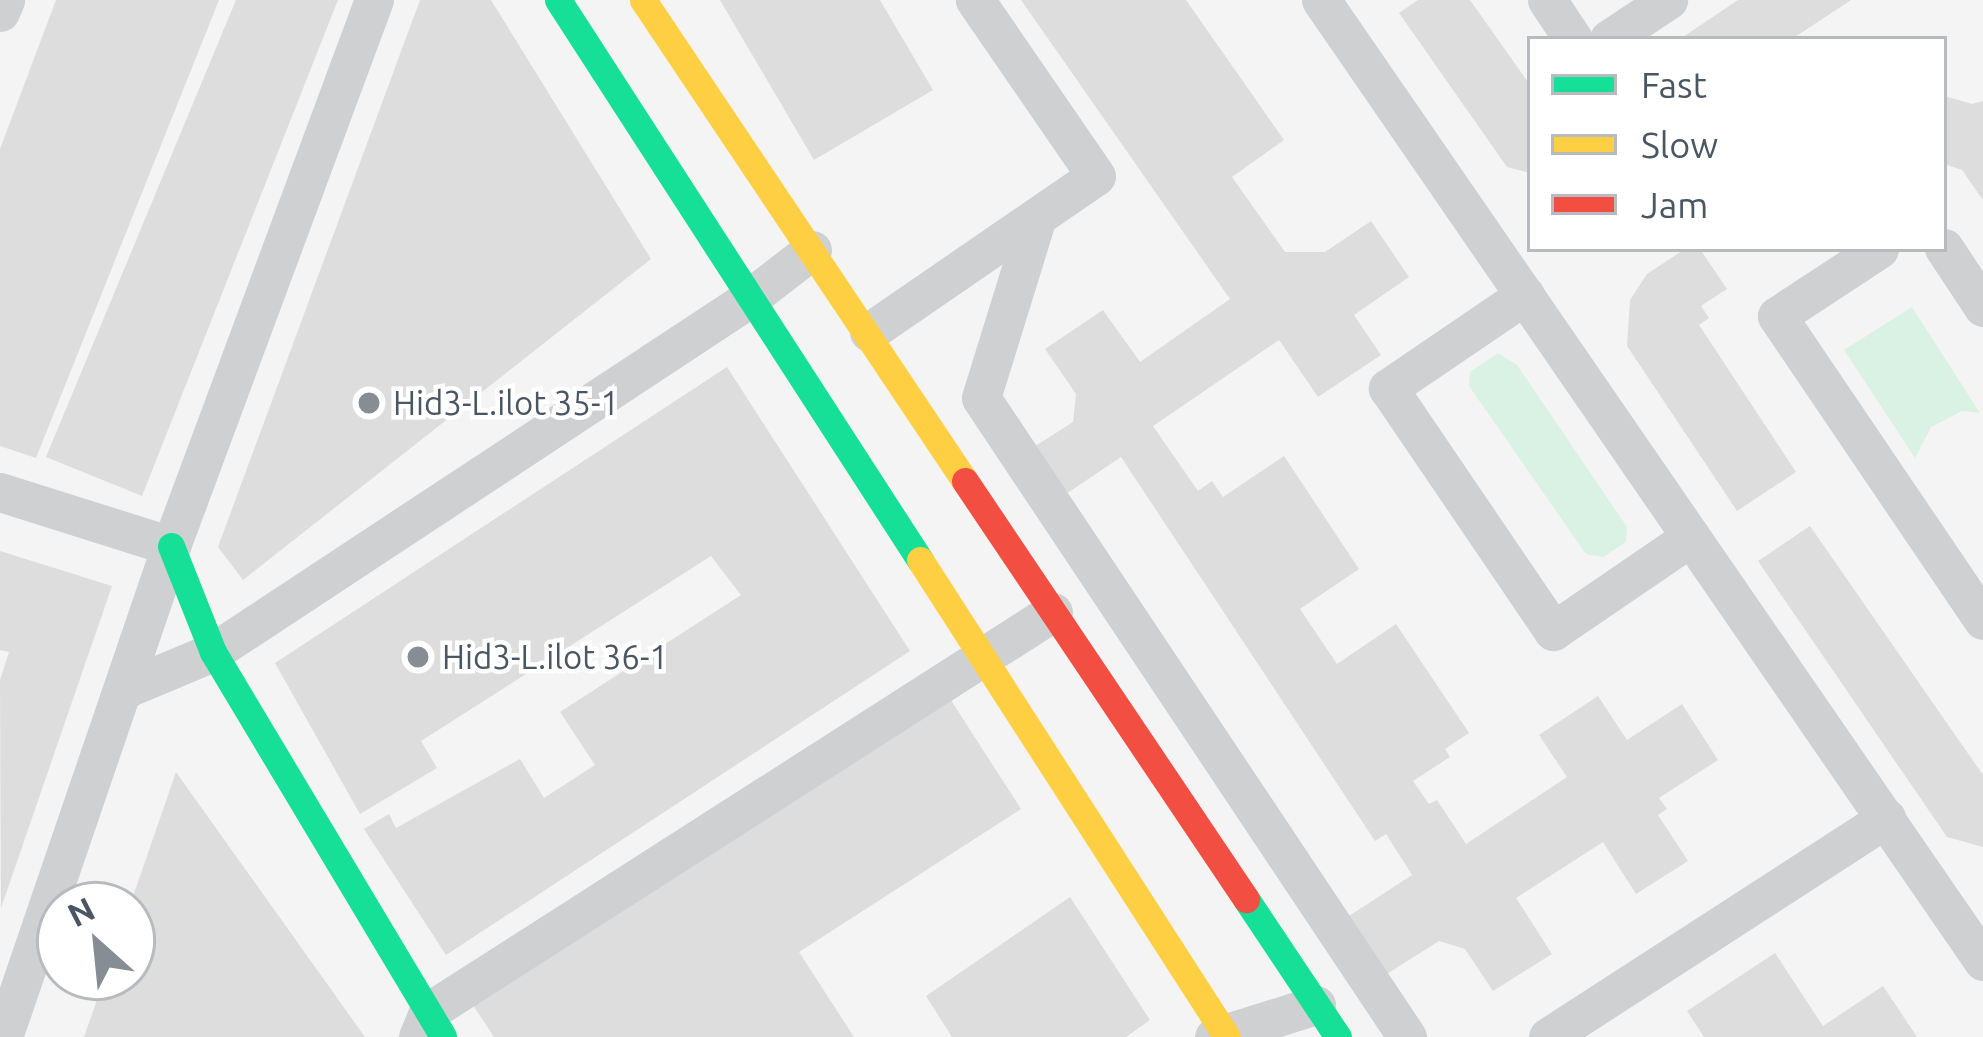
<!DOCTYPE html>
<style>
body{margin:0}
#map{position:relative;width:1983px;height:1037px;overflow:hidden;background:#f4f4f4;font-family:Ubuntu,sans-serif}
div>[style]{position:absolute}
[style*='--x']{left:calc(var(--x)*1px);top:calc(var(--y)*1px);width:calc(var(--w)*1px);rotate:calc(var(--a)*1deg)}
.green>*{inset:0;background:#d9f2e3}
.building>*{inset:0;background:#ddddde}
.street>*{height:39px;margin:-19.5px;padding:0 19.5px;transform-origin:19.5px;border-radius:19.5px;background:#ced0d2}
.fast>*{height:27px;margin:-13.5px;padding:0 13.5px;transform-origin:13.5px;border-radius:13.5px;background:#16e098}
.slow>*{height:27px;margin:-13.5px;padding:0 13.5px;transform-origin:13.5px;border-radius:13.5px;background:#ffcf43}
.jam>*{height:27px;margin:-13.5px;padding:0 13.5px;transform-origin:13.5px;border-radius:13.5px;background:#f24e42}
.dots>*{width:33px;height:33px;translate:-50% -50%;box-sizing:border-box;border:6px solid #fff;border-radius:50%}
span{translate:-50% -50%;white-space:nowrap;text-align:center;line-height:1.15;-webkit-text-stroke:9px #fff;paint-order:stroke}
.poi-label{font-size:33px;color:#4a5661}
.left{translate:0 -50%;text-align:left}
.legend{position:absolute;left:1527px;top:36px;width:420px;height:216px;box-sizing:border-box;background:#fff;border:3px solid #b7bbc0;margin:0;padding:15px 21px;list-style:none;font-size:36px;color:#4a5661}
.legend li{display:flex;align-items:center;gap:24px;height:60px}
.legend b{width:60px;border:3px solid #b7bbc0}
.north{position:absolute;left:36px;top:881px;width:120px;height:120px;box-sizing:border-box;background:#fff;border:3px solid #b7bbc0;border-radius:50%;rotate:333deg;font-size:33px;font-weight:700;line-height:48px;text-align:center;color:#4a5661}
.north::after{content:'';display:block;margin:auto;width:42px;height:54px;background:#868d94;clip-path:polygon(50% 0,100% 100%,50% 72%,0 100%)}
</style>
<div id="map">
<div class="green">
<div style="clip-path:polygon(1912px 307px,1980px 413px,1962px 411px,1931px 427px,1915px 458px,1844px 350px)"></div>
<div style="clip-path:polygon(1498px 353px,1517px 365px,1627px 527px,1626px 542px,1603px 557px,1586px 554px,1469px 386px,1470px 372px)"></div>
</div>
<div class="building">
<div style="clip-path:polygon(56px 0,219px 0,36px 458px,0 446px,0 149px)"></div>
<div style="clip-path:polygon(236px 0,338px 0,142px 496px,46px 457px)"></div>
<div style="clip-path:polygon(420px 0,491px 0,651px 259px,243px 580px,218px 547px)"></div>
<div style="clip-path:polygon(720px 0,880px 0,933px 90px,814px 160px)"></div>
<div style="clip-path:polygon(1021px 0,1186px 0,1284px 140px,1232px 177px,1285px 252px,1325px 252px,1371px 221px,1409px 277px,1354px 315px,1381px 355px,1318px 397px,1279px 340px,1153px 426px,1198px 491px,1212px 481px,1223px 497px,1284px 456px,1359px 569px,1300px 609px,1337px 664px,1396px 624px,1469px 733px,1445px 749px,1450px 757px,1413px 781px,1429px 804px,1437px 800px,1466px 844px,1567px 777px,1539px 735px,1598px 696px,1627px 740px,1682px 704px,1718px 760px,1659px 798px,1667px 809px,1658px 815px,1688px 861px,1636px 894px,1603px 842px,1516px 898px,1552px 954px,1493px 991px,1465px 949px,1439px 941px,1387px 974px,1349px 916px,1412px 875px,1386px 834px,1375px 841px,1121px 457px,1057px 500px,1026px 452px,1073px 422px,1076px 394px,1045px 349px,1103px 310px,1140px 362px,1230px 299px)"></div>
<div style="clip-path:polygon(1418px 0,1470px 0,1530px 85px,1530px 173px,1507px 167px,1399px 13px)"></div>
<div style="clip-path:polygon(1738px 0,1851px 0,1792px 39px,1680px 39px)"></div>
<div style="clip-path:polygon(1944px 96px,1972px 104px,1983px 101px,1983px 200px,1962px 170px,1944px 164px)"></div>
<div style="clip-path:polygon(1685px 249px,1700px 249px,1727px 289px,1701px 306px,1709px 318px,1699px 325px,1796px 472px,1737px 511px,1627px 346px,1630px 300px,1647px 274px)"></div>
<div style="clip-path:polygon(727px 367px,910px 651px,446px 955px,364px 829px,389px 814px,396px 828px,520px 759px,544px 798px,595px 765px,560px 712px,741px 595px,711px 556px,421px 741px,437px 768px,360px 814px,275px 663px)"></div>
<div style="clip-path:polygon(1810px 526px,1983px 775px,1983px 847px,1947px 837px,1758px 561px)"></div>
<div style="clip-path:polygon(0 551px,112px 586px,1px 908px,0 680px,9px 652px,0 650px)"></div>
<div style="clip-path:polygon(947px 694px,1021px 809px,799px 952px,854px 1037px,494px 1037px,471px 1002px)"></div>
<div style="clip-path:polygon(176px 772px,365px 1037px,84px 1037px,105px 977px,132px 977px,130px 905px)"></div>
<div style="clip-path:polygon(1070px 897px,1150px 1020px,1126px 1037px,952px 1037px,926px 996px)"></div>
<div style="clip-path:polygon(1775px 953px,1823px 1026px,1883px 986px,1917px 1037px,1704px 1037px,1687px 1011px)"></div>
</div>
<div class="street">
<div style="--x:1321;--y:0;--w:1167;--a:55.44"></div>
<div style="--x:1547;--y:0;--w:47;--a:56.3"></div>
<div style="--x:0;--y:12;--w:13;--a:-67"></div>
<div style="--x:1609;--y:39;--w:71;--a:-33.5"></div>
<div style="--x:1037;--y:217;--w:189;--a:107.2"></div>
<div style="--x:981;--y:398;--w:768;--a:56.31"></div>
<div style="--x:1944;--y:248;--w:71;--a:56.5"></div>
<div style="--x:1879;--y:249;--w:122;--a:146.7"></div>
<div style="--x:1777;--y:316;--w:367;--a:55.9"></div>
<div style="--x:1525;--y:295;--w:166;--a:145.8"></div>
<div style="--x:1388;--y:388;--w:294;--a:55.8"></div>
<div style="--x:1553;--y:631;--w:167;--a:-34.3"></div>
<div style="--x:869;--y:332;--w:275;--a:-34.5"></div>
<div style="--x:1096;--y:176;--w:214;--a:-124.5"></div>
<div style="--x:0;--y:492;--w:179;--a:17.5"></div>
<div style="--x:127;--y:688;--w:93;--a:-22.7"></div>
<div style="--x:213;--y:652;--w:640;--a:-33.39"></div>
<div style="--x:747;--y:300;--w:82;--a:-37.6"></div>
<div style="--x:3;--y:1037;--w:519;--a:-71.11"></div>
<div style="--x:171;--y:546;--w:583;--a:-69.61"></div>
<div style="--x:418;--y:1037;--w:27;--a:-68"></div>
<div style="--x:428;--y:1012;--w:742;--a:-32.62"></div>
<div style="--x:1214;--y:1037;--w:107;--a:-17.4"></div>
<div style="--x:1548;--y:1037;--w:403;--a:-32.9"></div>
</div>
<div class="fast">
<div style="--x:558;--y:0;--w:667;--a:57.12"></div>
<div style="--x:171;--y:546;--w:114;--a:68.4"></div>
<div style="--x:213;--y:652;--w:448;--a:59.1"></div>
<div style="--x:1246;--y:899;--w:166;--a:56.3"></div>
</div>
<div class="slow">
<div style="--x:643;--y:0;--w:579;--a:56.2"></div>
<div style="--x:920;--y:560;--w:567;--a:57.23"></div>
</div>
<div class="jam">
<div style="--x:965;--y:481;--w:504;--a:56.09"></div>
</div>
<div class="dots">
<div style="left:369px;top:403px;background:#868d94"></div>
<div style="left:418px;top:657px;background:#868d94"></div>
</div>
<div class="poi-label">
<span class="left" style="left:393px;top:403px">Hid3-L.ilot 35-1</span>
<span class="left" style="left:442px;top:657px">Hid3-L.ilot 36-1</span>
</div>
<ul class="legend">
<li><b style="height:15px;background:#16e098"></b>Fast</li>
<li><b style="height:15px;background:#ffcf43"></b>Slow</li>
<li><b style="height:15px;background:#f24e42"></b>Jam</li>
</ul>
<div class="north">N</div>
</div>
